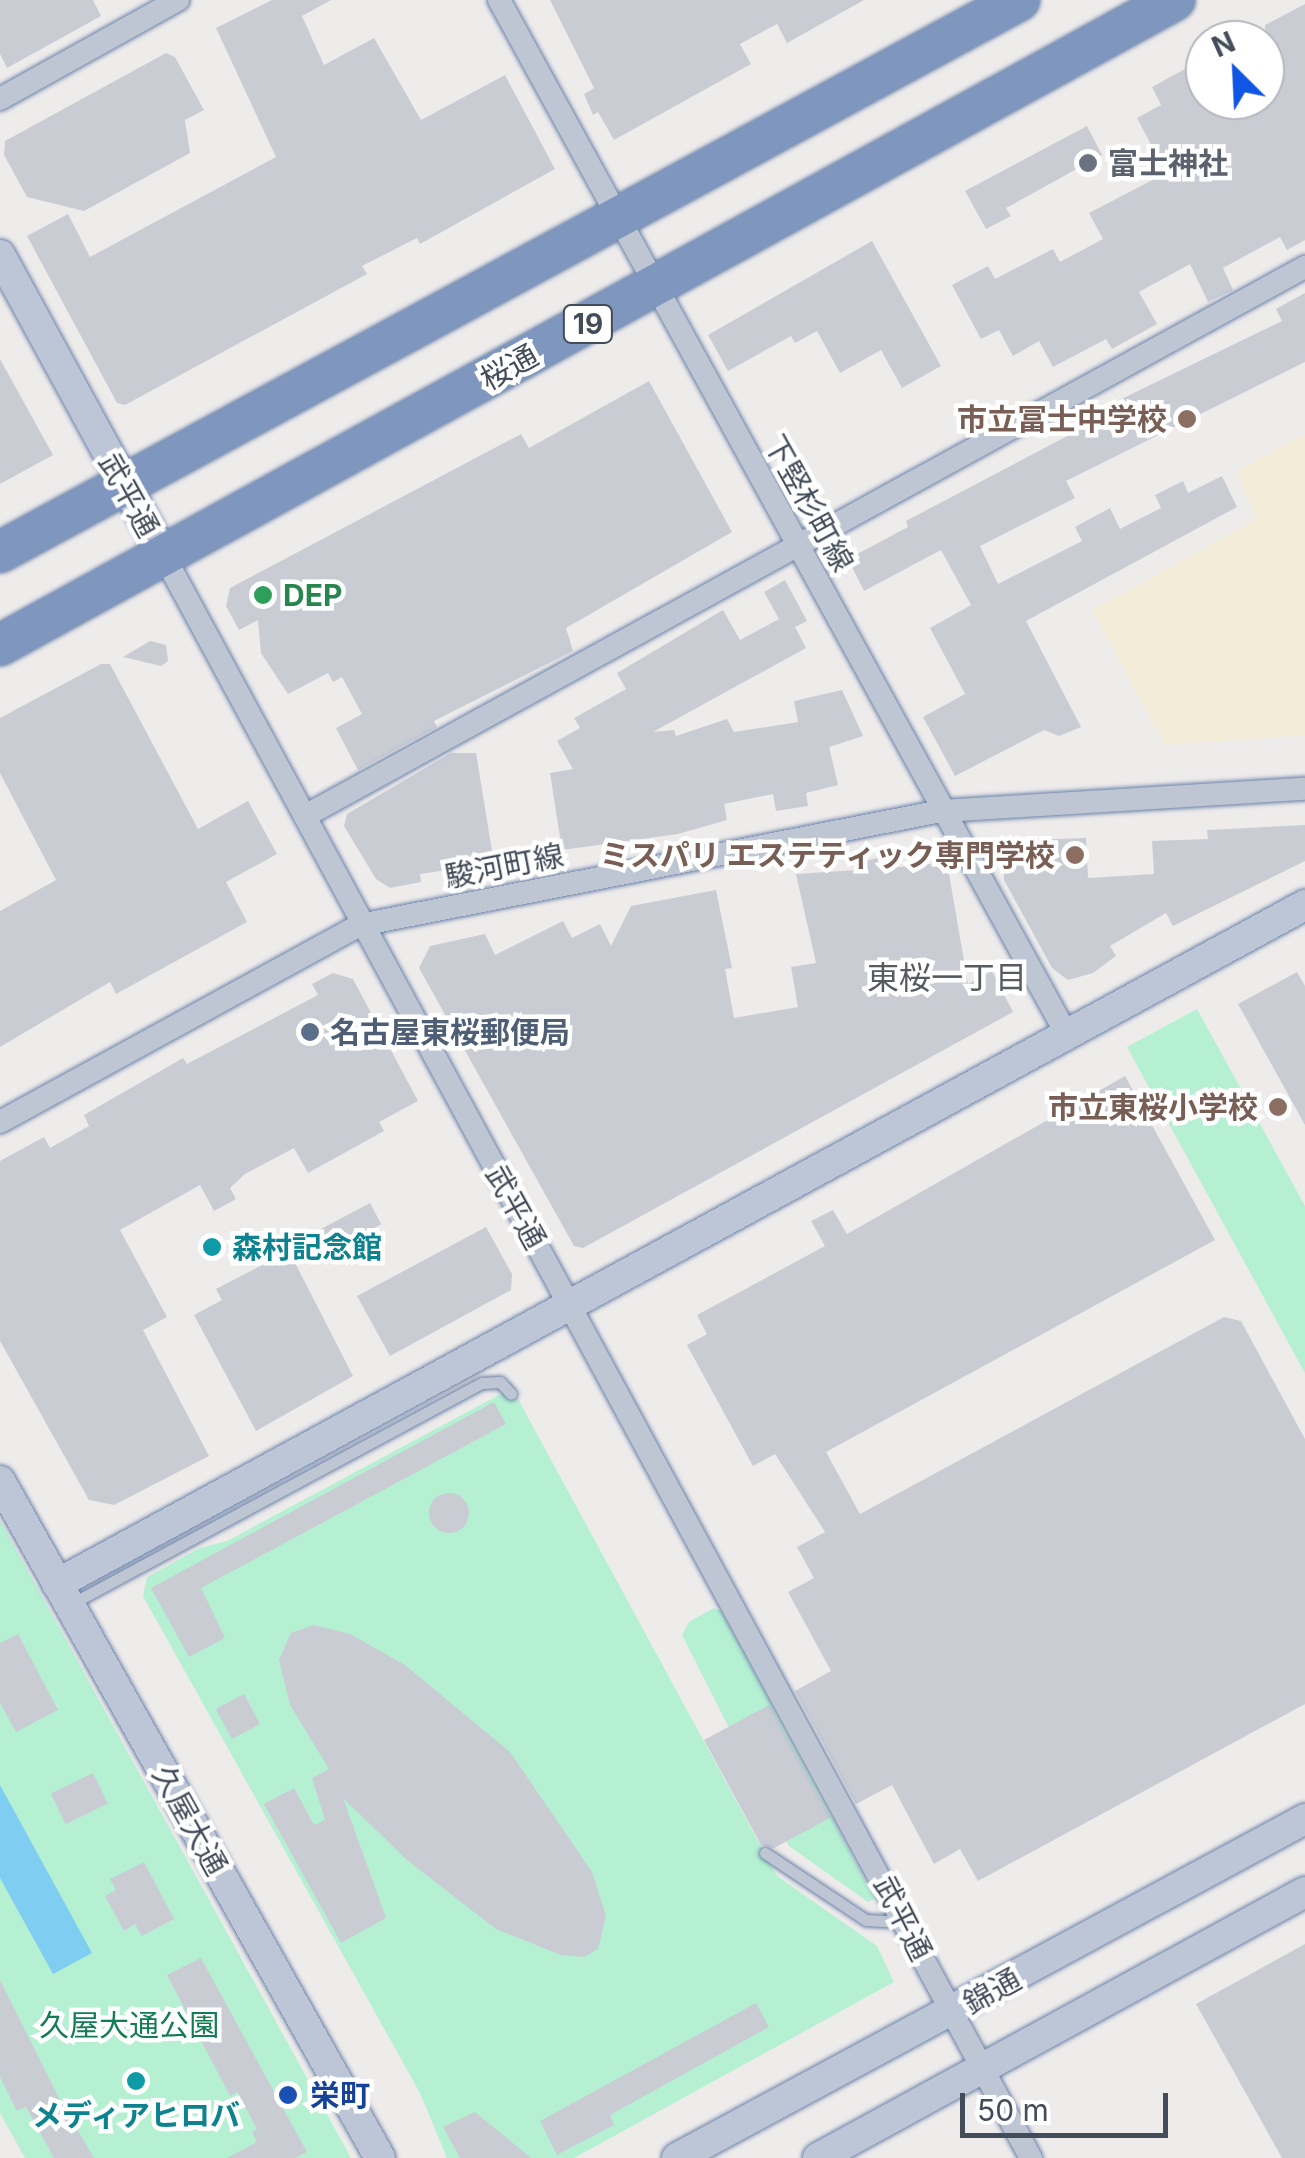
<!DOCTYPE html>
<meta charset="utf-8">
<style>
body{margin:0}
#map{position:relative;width:1305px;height:2158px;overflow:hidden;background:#eeebeb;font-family:Inter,"Noto Sans JP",sans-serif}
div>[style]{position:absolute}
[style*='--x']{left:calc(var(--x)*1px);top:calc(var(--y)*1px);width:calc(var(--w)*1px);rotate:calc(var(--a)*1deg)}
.green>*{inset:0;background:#b5f0d2}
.sand>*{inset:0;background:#f2ecd9}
.water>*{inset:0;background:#7fcdf0}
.building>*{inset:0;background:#caccd4;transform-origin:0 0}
.round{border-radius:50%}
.roads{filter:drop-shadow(0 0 2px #6a82a9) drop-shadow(0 0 2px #6a82a9)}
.lane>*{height:11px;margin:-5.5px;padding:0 5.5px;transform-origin:5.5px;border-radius:5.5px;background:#bdc6d2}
.street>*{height:22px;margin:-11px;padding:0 11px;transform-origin:11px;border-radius:11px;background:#bdc6d2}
.secondary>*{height:30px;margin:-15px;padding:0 15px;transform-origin:15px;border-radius:15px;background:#bcc6d6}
.highway>*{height:40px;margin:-20px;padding:0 20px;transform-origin:20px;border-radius:20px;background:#7f97be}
.dots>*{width:28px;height:28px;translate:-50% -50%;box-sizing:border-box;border:5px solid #fff;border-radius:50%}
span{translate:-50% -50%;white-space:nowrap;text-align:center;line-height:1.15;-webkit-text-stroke:9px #fff;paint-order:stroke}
.shield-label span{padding:2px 8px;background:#fff;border:2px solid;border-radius:8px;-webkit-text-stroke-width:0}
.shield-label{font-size:28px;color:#434c59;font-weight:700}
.worship-label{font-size:30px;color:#5b616d;font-weight:700}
.left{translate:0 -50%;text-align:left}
.street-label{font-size:30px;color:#434c59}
.education-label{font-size:30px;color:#785e54;font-weight:700}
.right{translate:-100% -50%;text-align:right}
.leisure-label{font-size:30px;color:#27864d;font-weight:700}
.service-label{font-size:30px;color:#4e5e75;font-weight:700}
.culture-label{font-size:30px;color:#0d838f;font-weight:700}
.park-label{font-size:30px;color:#117d52}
.transit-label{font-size:30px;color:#164399;font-weight:700}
.neighbourhood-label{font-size:32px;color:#575b60}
.north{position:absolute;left:1185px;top:20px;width:100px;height:100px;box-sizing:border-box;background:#fff;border:2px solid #b4b7bd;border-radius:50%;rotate:336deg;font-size:28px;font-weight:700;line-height:40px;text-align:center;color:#434c59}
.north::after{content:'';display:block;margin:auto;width:35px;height:45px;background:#0f56e4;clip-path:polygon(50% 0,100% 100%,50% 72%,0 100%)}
.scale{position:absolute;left:960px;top:2093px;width:208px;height:45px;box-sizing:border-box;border:5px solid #434c59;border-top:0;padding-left:12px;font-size:30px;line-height:35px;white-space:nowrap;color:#434c59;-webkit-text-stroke:8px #fff;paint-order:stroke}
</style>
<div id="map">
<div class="green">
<div style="clip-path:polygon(1197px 1009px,1305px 1206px,1305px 1373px,1127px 1047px)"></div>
<div style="clip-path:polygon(512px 1388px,777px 1876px,877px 1946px,894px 1982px,574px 2158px,447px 2158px,420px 2093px,143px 1596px,147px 1577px,200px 1548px,227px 1541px)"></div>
<div style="clip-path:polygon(0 1521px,66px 1640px,351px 2158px,25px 2158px,0 2113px)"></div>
<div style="clip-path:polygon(714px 1608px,721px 1611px,875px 1899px,868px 1902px,789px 1846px,682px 1635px,689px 1622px)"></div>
</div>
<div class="sand">
<div style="clip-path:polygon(1305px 434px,1305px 735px,1165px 745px,1092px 610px,1257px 519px,1236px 471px)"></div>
</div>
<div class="water">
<div style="clip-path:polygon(0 1785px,92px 1953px,53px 1974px,0 1878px)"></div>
</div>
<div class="building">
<div style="clip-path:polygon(0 0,93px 0,101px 16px,7px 68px,0 54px)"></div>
<div style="clip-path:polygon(272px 0,331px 0,302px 16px,324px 65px,374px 38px,421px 120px,505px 75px,555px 169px,420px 244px,417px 238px,362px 266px,367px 274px,125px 405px,117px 403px,27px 236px,68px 214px,90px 257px,276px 157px,216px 28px)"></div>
<div style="clip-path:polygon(550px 0,864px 0,787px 43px,777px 24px,740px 44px,751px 64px,614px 140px,598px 112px,593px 115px,584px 94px,594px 88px)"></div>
<div style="clip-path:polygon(1305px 4px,1305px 240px,1287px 250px,1280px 237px,1223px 268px,1233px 290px,1208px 302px,1190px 264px,1139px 292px,1157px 324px,1112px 349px,1106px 339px,1053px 367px,1039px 341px,1013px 356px,999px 330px,981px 339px,952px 285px,988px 266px,995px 279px,1053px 249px,1060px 262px,1103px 239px,1089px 213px,1166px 173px,1137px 118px,1161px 105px,1152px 87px,1205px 58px,1205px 100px,1265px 100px,1265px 25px)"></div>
<div style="clip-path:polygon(166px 53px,175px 57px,204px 110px,185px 120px,190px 153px,84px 211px,27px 197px,4px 155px,5px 141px)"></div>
<div style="clip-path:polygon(1087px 126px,1102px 155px,1006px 208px,1011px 216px,986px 229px,965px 191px)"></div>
<div style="clip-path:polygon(872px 241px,941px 366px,902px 388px,881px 350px,840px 373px,817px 331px,795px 343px,791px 336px,728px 371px,708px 335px)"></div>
<div style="clip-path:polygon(1305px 293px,1305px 362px,1066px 481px,1075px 498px,980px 546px,998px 584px,1082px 541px,1075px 527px,1110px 508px,1120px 529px,1161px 508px,1155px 495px,1183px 481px,1188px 493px,1222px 476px,1237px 507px,1026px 621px,1081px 727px,1059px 736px,1044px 730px,955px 776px,923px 717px,965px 694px,930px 628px,971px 605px,941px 550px,864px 591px,848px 559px,908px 527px,906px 521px,1111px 413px,1107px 406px,1282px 321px,1276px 309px)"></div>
<div style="clip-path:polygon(0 359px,53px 455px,0 484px)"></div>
<div style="clip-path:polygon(649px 381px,732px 532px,566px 628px,573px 651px,434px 721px,437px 727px,358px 770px,336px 728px,362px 714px,342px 677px,333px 682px,328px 673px,288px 694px,261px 653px,258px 620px,239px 630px,226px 606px,230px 588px,521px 434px,529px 448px)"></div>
<div style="clip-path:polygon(785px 580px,807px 621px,795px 627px,806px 648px,653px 732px,674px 730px,676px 736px,727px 719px,734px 732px,798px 722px,794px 701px,842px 690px,863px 736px,829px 747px,838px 785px,806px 793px,808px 806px,776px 811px,773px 794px,724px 804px,727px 820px,678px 834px,562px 850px,550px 773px,573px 769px,557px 741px,580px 728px,574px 718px,626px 689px,617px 673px,723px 610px,740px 640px,779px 619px,764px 592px)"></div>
<div style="clip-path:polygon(150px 641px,166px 645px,168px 661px,161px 666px,123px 657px)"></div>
<div style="clip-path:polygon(101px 664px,110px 664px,198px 829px,248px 801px,277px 854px,226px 882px,247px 922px,116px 994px,110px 982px,0 1047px,0 911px,56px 880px,0 773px,0 718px)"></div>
<div style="clip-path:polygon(451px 753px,476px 753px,494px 863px,420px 874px,421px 882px,390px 888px,376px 879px,344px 826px,347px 814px)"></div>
<div style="clip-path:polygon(1305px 825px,1305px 861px,1173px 926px,1166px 913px,1110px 946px,1116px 956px,1093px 973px,1068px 980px,1052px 968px,1004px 880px,1003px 841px,1086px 838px,1088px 878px,1154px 874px,1152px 841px,1208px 839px,1207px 830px)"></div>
<div style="clip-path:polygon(878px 858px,880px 869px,947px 862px,968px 984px,992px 971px,1013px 1012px,583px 1248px,574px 1246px,419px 968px,430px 946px,485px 934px,495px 955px,563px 921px,572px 938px,600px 924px,611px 946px,631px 906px,716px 890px,732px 968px,725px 969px,734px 1018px,798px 1007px,791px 967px,816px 963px,796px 874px,856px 870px,855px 863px)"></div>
<div style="clip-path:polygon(1297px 972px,1305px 986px,1305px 1125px,1238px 1004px)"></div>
<div style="clip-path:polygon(333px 973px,353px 979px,418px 1101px,379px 1122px,384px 1131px,308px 1173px,294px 1148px,245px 1174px,230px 1188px,236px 1199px,214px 1211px,200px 1185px,120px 1230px,167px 1317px,143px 1330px,209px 1456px,114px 1505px,89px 1500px,0 1341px,0 1161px,44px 1137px,50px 1148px,89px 1126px,84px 1115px,183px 1058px,187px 1064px,318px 995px,312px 984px)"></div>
<div style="clip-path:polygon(1125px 1076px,1215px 1240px,826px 1452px,860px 1514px,1224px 1317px,1241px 1321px,1305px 1439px,1305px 1704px,978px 1881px,960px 1849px,934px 1864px,892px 1785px,856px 1804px,795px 1691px,831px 1671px,788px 1592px,814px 1578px,797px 1547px,825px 1532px,775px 1454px,753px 1466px,687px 1345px,707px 1334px,697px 1315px,825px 1246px,811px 1221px,833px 1210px,847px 1234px)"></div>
<div style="left:370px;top:1203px;width:24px;height:57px;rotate:62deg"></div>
<div style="clip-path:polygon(486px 1227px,512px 1274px,511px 1290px,390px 1356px,357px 1296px)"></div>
<div style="clip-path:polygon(289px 1251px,353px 1376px,256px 1431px,194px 1315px,222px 1300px,216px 1289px)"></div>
<div style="clip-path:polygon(494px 1402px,506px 1424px,201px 1588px,225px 1638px,189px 1657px,151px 1588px)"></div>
<div class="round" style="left:429px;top:1493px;width:40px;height:40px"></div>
<div style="clip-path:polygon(314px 1625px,350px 1634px,405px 1665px,510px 1752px,592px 1872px,606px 1916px,598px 1949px,584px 1957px,561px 1955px,496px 1929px,407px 1860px,343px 1798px,386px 1918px,341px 1943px,264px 1804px,294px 1788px,314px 1825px,325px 1820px,312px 1778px,329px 1769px,290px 1705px,279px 1660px,291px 1633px)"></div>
<div style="clip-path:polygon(18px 1634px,58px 1710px,16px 1732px,0 1703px,0 1643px)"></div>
<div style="left:244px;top:1694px;width:34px;height:32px;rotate:62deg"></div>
<div style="clip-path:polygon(769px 1705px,830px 1818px,774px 1848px,761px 1845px,704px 1740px)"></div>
<div style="left:93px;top:1773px;width:34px;height:47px;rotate:64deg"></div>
<div style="clip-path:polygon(144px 1862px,174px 1919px,142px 1936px,135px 1924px,124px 1931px,105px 1896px,116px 1890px,110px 1879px)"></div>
<div style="clip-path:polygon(1305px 1944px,1305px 2158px,1282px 2158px,1196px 2004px)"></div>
<div style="clip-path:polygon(201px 1958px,307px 2152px,295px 2158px,227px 2158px,257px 2142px,252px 2132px,257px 2129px,237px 2092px,230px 2096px,167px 1975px)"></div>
<div style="clip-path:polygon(0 1980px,59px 2098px,94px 2158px,54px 2158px,26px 2107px,17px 2111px,0 2077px)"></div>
<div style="clip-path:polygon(756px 2003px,769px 2027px,610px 2115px,614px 2125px,557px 2155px,540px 2121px)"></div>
<div style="clip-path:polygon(475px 2112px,531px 2158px,460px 2158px,443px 2127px)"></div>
</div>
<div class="roads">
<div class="lane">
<div style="--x:71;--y:1604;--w:467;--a:-28.3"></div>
<div style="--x:482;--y:1383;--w:18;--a:-3"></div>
<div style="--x:500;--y:1382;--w:16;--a:47"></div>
<div style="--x:765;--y:1853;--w:121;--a:33.6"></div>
<div style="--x:866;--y:1920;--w:36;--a:3"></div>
</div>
<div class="street">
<div style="--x:499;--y:0;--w:1181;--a:61.24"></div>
<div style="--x:0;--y:99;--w:204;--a:-29.1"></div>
<div style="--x:164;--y:556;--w:1822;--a:61.58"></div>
<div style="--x:305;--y:816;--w:1141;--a:-28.77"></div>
<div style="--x:0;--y:1122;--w:410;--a:-28.7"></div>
<div style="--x:360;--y:925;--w:592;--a:-11.1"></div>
<div style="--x:941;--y:811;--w:365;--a:-3.5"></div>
</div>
<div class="secondary">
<div style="--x:0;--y:255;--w:343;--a:61.4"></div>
<div style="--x:0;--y:1481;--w:776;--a:60.69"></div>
<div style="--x:57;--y:1584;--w:1421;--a:-28.55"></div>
<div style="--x:677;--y:2158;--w:714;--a:-28.36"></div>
<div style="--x:818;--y:2158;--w:555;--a:-28.64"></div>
</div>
<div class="highway">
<div style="--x:0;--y:552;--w:1159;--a:-28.44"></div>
<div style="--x:0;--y:645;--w:1340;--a:-28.78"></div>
</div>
</div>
<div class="dots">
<div style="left:1088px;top:163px;background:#6b7280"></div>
<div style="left:1187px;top:419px;background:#8d6e63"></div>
<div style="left:263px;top:595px;background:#2e9e5b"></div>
<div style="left:1075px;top:855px;background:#8d6e63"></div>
<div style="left:310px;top:1032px;background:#5c6f8a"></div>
<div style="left:1278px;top:1107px;background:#8d6e63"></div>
<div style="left:212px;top:1247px;background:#0f9aa8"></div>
<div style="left:136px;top:2081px;background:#0f9aa8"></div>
<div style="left:288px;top:2095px;background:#1a4fb4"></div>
</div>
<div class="shield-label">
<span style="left:588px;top:324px">19</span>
</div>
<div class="worship-label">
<span class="left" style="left:1108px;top:163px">富士神社</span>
</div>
<div class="street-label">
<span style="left:509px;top:367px;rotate:-29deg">桜通</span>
<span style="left:129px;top:495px;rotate:61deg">武平通</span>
<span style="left:809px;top:503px;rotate:61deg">下竪杉町線</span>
<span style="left:504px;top:866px;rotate:-11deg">駿河町線</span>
<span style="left:516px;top:1207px;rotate:61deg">武平通</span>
<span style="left:190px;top:1820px;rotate:61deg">久屋大通</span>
<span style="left:903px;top:1918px;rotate:63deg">武平通</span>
<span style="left:992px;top:1991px;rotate:-29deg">錦通</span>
</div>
<div class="education-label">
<span class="right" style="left:1167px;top:419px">市立冨士中学校</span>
<span class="right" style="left:1055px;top:855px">ミスパリ エステティック専門学校</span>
<span class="right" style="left:1258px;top:1107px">市立東桜小学校</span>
</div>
<div class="leisure-label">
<span class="left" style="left:283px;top:595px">DEP</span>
</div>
<div class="service-label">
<span class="left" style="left:330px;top:1032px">名古屋東桜郵便局</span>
</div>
<div class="culture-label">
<span class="left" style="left:232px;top:1247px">森村記念館</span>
<span style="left:136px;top:2115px">メディアヒロバ</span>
</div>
<div class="park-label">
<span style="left:129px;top:2025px">久屋大通公園</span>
</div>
<div class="transit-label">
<span class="left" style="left:310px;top:2095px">栄町</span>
</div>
<div class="neighbourhood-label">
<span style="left:947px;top:978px">東桜一丁目</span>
</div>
<div class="north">N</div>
<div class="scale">50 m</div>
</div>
